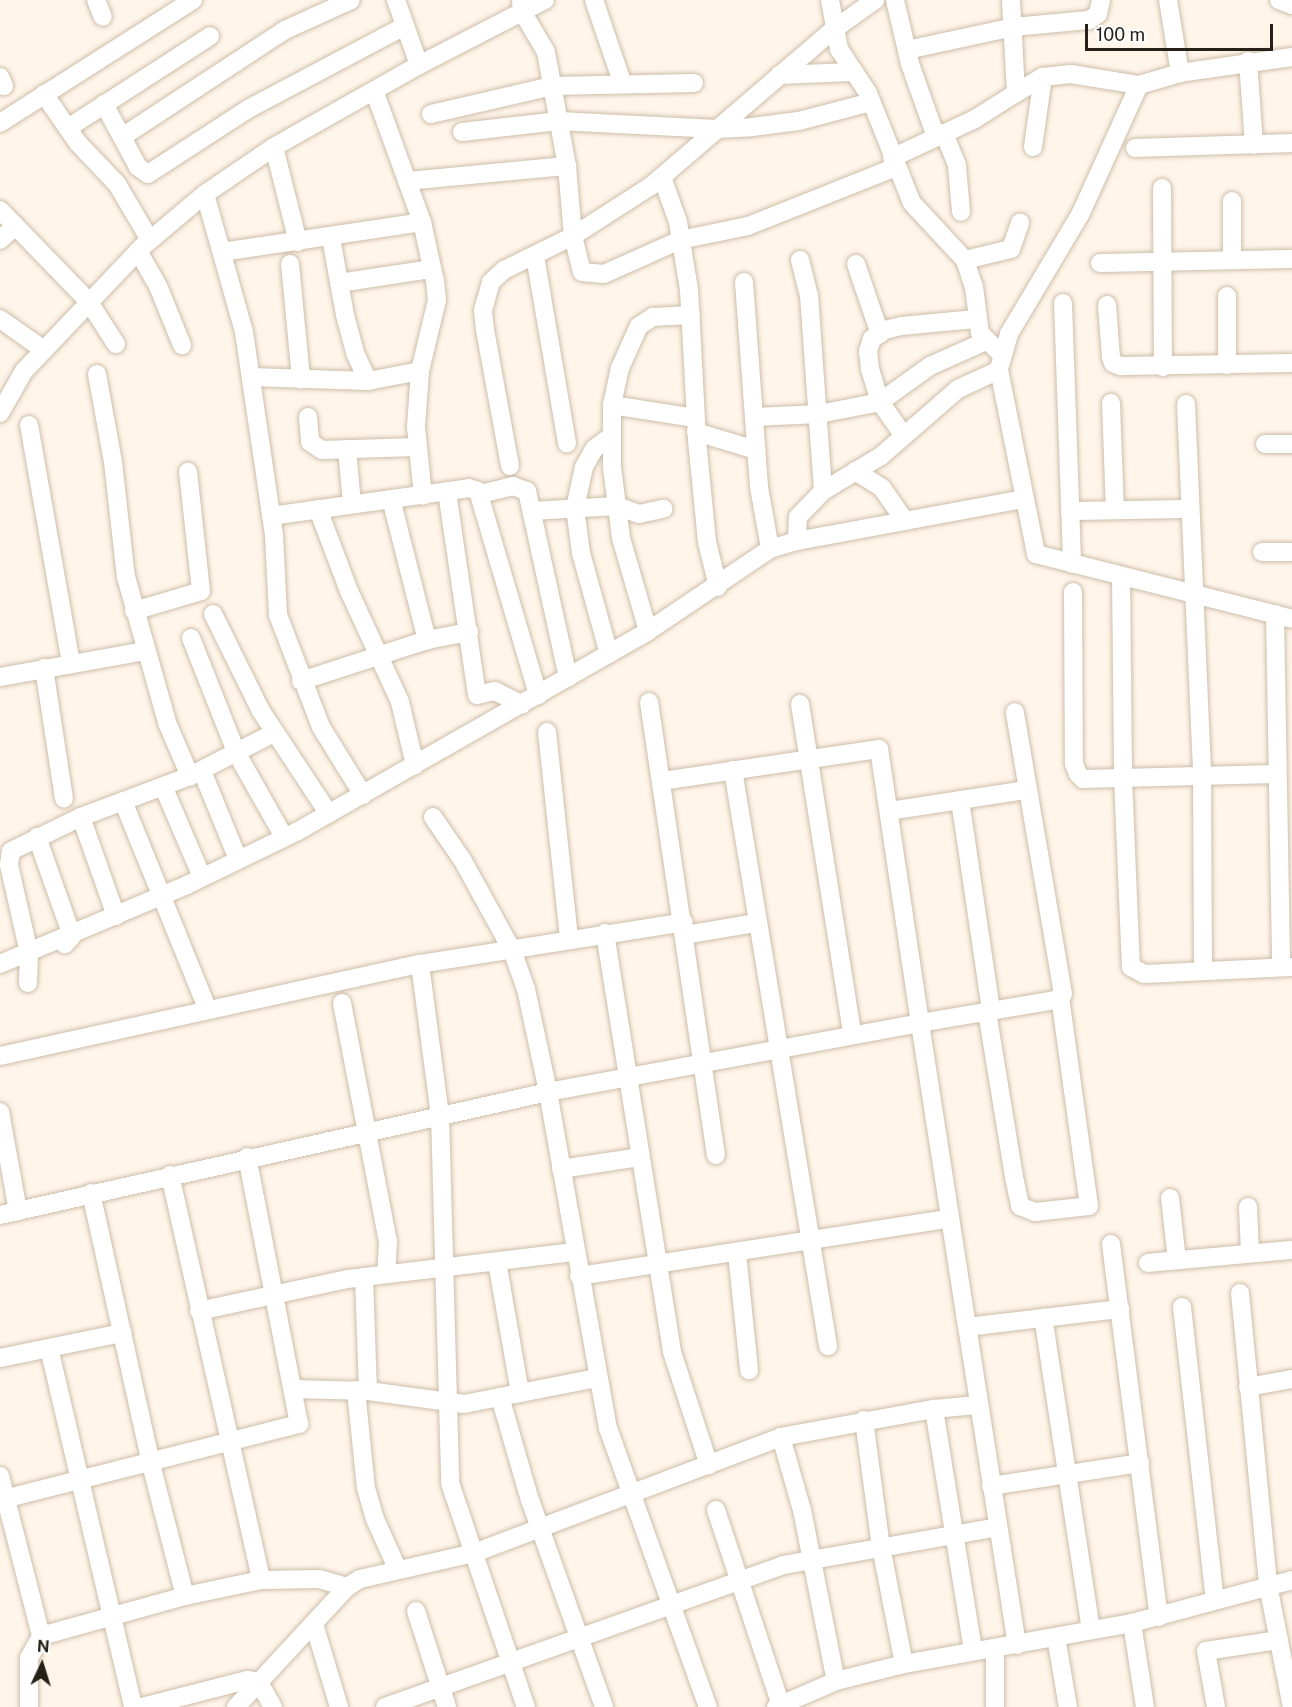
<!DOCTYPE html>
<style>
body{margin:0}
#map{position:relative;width:1292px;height:1707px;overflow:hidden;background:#fff5e9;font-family:"Public Sans",sans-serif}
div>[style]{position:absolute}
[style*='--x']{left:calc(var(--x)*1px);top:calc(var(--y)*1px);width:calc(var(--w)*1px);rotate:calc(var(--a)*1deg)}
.roads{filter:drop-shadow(0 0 2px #cdbeaa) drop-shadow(0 0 2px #cdbeaa)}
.minor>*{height:18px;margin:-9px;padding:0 9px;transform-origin:9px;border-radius:9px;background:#fff}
span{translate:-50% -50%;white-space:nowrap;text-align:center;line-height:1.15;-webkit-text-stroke:5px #fff;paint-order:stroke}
.north{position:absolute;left:12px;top:1635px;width:60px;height:60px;-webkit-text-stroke:4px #fff;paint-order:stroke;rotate:4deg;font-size:16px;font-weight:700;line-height:24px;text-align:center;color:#252018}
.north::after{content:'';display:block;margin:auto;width:21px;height:27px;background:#252018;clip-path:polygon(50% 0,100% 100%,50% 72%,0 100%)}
.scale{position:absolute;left:1085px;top:24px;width:188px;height:27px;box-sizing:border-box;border:3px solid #252018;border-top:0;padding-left:8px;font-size:18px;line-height:21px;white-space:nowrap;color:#252018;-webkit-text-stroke:4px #fff;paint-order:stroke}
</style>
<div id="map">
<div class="roads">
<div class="minor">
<div style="--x:96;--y:0;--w:18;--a:68"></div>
<div style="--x:396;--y:0;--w:69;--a:70.5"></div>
<div style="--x:594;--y:0;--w:87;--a:71.1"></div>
<div style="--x:830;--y:0;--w:50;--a:79.6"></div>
<div style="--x:839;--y:49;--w:53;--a:56.6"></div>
<div style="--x:868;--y:93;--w:118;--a:68.2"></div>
<div style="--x:912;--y:203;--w:78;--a:47.1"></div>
<div style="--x:965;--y:260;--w:28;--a:72"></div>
<div style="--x:974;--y:287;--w:46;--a:82.6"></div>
<div style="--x:980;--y:333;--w:30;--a:45"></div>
<div style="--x:895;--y:0;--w:66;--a:76.8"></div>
<div style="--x:910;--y:64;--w:77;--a:70.4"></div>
<div style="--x:1168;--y:0;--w:74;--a:80.7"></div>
<div style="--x:1279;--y:0;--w:14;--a:21"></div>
<div style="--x:521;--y:2;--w:11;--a:80"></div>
<div style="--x:523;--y:13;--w:45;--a:59.5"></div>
<div style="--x:546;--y:52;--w:116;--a:79.6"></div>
<div style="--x:567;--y:166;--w:70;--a:85.1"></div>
<div style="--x:573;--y:236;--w:37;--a:76"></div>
<div style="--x:582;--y:272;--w:22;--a:5"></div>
<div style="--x:604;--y:274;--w:83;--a:-24.1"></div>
<div style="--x:680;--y:240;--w:69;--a:-11.6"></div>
<div style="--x:748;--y:226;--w:159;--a:-21.7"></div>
<div style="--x:907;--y:50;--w:108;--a:-12.2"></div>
<div style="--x:1013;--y:27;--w:76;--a:-5.3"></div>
<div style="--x:1089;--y:20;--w:11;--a:-34"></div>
<div style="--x:1098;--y:14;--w:14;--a:-78"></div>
<div style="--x:1292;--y:57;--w:113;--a:171.9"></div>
<div style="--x:1180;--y:73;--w:43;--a:163.7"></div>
<div style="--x:1139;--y:85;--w:141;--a:114.4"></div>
<div style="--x:1081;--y:213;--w:141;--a:120.8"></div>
<div style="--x:1009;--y:334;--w:37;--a:106"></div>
<div style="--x:999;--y:370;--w:188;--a:78.6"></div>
<div style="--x:1036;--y:554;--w:264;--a:14.2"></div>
<div style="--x:1248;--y:61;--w:84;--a:85.9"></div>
<div style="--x:779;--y:75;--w:73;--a:-2.4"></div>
<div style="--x:0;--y:77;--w:10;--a:66"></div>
<div style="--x:375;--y:93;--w:137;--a:70"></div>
<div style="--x:422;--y:222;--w:60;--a:77.6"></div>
<div style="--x:435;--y:281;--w:19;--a:84"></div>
<div style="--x:437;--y:300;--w:73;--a:103.5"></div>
<div style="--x:420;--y:371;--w:56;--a:94.1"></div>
<div style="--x:416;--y:427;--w:69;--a:84.2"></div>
<div style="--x:1016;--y:93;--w:31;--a:-31"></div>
<div style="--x:1043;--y:77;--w:28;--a:-6"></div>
<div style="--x:1071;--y:74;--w:69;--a:9.2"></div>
<div style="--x:44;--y:94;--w:60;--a:55.2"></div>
<div style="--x:78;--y:143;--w:57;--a:46.4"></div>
<div style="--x:117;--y:184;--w:65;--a:59.5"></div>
<div style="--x:104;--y:104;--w:72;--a:61.6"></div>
<div style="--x:138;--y:167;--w:12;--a:35"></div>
<div style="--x:148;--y:174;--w:119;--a:-33"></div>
<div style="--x:248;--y:109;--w:175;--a:-27.9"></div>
<div style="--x:431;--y:114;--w:124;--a:-13"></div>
<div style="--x:552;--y:86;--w:142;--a:-1.2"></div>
<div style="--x:0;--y:123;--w:229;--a:-32.5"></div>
<div style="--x:68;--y:128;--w:169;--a:-32.9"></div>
<div style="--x:462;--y:132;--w:97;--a:-6.5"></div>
<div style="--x:558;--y:121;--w:159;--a:2.9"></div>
<div style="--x:717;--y:129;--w:35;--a:-3"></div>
<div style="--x:752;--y:127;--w:47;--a:-7.3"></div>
<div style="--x:799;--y:121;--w:74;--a:-14.8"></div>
<div style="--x:944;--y:133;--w:35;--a:68"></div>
<div style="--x:957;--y:166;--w:46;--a:85"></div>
<div style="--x:122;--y:137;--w:195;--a:-33.3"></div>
<div style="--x:285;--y:30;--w:72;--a:-24.4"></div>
<div style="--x:274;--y:147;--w:98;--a:75.8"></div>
<div style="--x:1033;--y:147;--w:71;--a:-81.9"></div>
<div style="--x:1135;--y:148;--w:157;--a:-1.8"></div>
<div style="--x:892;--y:158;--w:92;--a:-25.2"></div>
<div style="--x:975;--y:119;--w:49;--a:-32.4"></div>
<div style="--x:1016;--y:93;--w:93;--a:-93.1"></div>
<div style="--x:662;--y:177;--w:48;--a:70.4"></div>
<div style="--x:678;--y:222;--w:69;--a:80.8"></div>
<div style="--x:689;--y:290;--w:150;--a:86.9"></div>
<div style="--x:697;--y:440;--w:102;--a:84.4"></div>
<div style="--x:707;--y:542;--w:46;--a:76.3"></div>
<div style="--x:407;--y:181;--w:161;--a:-5.4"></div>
<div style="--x:1162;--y:188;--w:179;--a:89.7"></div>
<div style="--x:205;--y:194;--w:143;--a:74.2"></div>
<div style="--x:244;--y:332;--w:205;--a:81.6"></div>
<div style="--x:274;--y:535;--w:80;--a:87.1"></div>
<div style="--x:278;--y:615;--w:120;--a:69"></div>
<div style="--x:321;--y:727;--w:80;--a:58.3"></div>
<div style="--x:1232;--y:201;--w:59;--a:90"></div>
<div style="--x:0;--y:210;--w:128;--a:45.9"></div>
<div style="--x:89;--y:302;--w:50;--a:57.3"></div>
<div style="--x:331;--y:238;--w:78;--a:79.7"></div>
<div style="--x:345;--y:315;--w:39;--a:75"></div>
<div style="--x:355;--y:353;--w:31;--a:65"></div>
<div style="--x:0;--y:240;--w:21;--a:-43"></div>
<div style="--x:138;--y:251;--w:40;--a:60.3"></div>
<div style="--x:158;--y:286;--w:64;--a:67.9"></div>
<div style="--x:222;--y:252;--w:202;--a:-8.5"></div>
<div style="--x:535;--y:256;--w:190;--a:80.3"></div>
<div style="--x:800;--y:260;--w:36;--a:76"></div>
<div style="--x:809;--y:295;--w:196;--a:85.9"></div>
<div style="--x:965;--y:260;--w:47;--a:-13.4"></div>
<div style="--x:1011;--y:249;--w:28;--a:-71"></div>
<div style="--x:1100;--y:263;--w:192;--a:-1.2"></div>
<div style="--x:290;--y:264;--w:116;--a:84.5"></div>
<div style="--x:856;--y:264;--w:74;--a:71.1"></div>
<div style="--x:744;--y:282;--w:206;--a:85.8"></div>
<div style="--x:759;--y:487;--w:63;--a:79.9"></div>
<div style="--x:339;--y:283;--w:94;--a:-8.6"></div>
<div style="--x:1227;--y:296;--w:69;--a:90"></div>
<div style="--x:1063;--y:303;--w:261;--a:88"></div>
<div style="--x:1107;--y:305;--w:52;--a:85.6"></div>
<div style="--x:1111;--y:357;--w:6;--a:72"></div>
<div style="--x:1113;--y:363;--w:9;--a:21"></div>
<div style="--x:1121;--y:366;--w:171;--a:-1"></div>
<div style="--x:0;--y:319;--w:54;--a:35.2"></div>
<div style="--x:97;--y:374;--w:89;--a:79.7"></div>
<div style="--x:113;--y:462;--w:116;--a:83.6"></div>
<div style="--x:126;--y:577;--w:154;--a:74.2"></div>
<div style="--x:168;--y:725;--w:56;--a:66.7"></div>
<div style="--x:252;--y:377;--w:116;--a:2"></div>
<div style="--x:368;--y:381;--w:53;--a:-10.9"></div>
<div style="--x:1111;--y:403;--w:107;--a:87.9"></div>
<div style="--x:1186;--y:404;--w:372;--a:87.5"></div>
<div style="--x:1202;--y:776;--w:193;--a:89.7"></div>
<div style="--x:612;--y:405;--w:84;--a:8.9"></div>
<div style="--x:0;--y:413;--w:48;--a:-60.3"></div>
<div style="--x:24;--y:371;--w:171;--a:-46.4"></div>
<div style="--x:142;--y:247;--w:82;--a:-40.1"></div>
<div style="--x:205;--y:194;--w:83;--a:-34.3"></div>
<div style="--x:274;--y:147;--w:167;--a:-29.5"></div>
<div style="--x:419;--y:65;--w:142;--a:-27.3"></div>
<div style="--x:308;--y:417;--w:25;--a:85"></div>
<div style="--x:310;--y:442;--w:14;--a:34"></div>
<div style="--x:322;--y:450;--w:94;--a:-1.8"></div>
<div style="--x:755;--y:417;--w:64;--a:-2.7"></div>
<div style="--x:819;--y:414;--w:62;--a:-11.1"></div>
<div style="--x:880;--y:402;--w:62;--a:-35.8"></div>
<div style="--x:930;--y:366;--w:61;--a:-24.1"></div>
<div style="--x:29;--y:425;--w:243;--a:80"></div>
<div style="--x:696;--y:432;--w:63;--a:16.7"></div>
<div style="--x:904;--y:436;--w:42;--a:-125.2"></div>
<div style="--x:880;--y:402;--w:34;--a:-107"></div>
<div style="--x:870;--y:369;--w:18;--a:-96"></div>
<div style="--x:868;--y:351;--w:13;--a:-72"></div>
<div style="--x:872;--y:339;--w:16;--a:-35"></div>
<div style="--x:885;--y:330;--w:16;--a:-14"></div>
<div style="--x:901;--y:326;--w:75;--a:-5.3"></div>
<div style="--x:1265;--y:444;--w:27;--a:0"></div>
<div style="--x:347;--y:449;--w:55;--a:84.8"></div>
<div style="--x:510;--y:466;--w:138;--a:-100.4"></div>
<div style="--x:485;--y:330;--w:20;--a:-96"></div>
<div style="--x:483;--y:310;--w:29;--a:-74"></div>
<div style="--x:491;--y:282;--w:18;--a:-43"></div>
<div style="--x:504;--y:270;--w:77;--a:-26.2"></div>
<div style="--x:573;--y:236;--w:93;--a:-32.7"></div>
<div style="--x:651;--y:186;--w:240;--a:-40.6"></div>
<div style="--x:833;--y:30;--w:52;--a:-35.5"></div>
<div style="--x:855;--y:471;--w:32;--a:32"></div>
<div style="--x:882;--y:488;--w:40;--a:55.1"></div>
<div style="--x:447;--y:492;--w:205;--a:81.6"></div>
<div style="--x:477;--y:695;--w:18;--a:-13"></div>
<div style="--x:495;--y:691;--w:30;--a:27"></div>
<div style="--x:481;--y:494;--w:33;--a:-14"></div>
<div style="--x:513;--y:486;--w:15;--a:20"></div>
<div style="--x:527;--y:491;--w:191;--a:77.6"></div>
<div style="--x:391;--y:499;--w:146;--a:75.7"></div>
<div style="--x:318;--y:509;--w:88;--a:69.3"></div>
<div style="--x:349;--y:591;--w:122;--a:65.3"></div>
<div style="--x:400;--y:702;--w:65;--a:76.6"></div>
<div style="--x:532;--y:511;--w:85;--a:-3.4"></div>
<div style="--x:617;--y:506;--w:23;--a:20"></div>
<div style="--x:639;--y:514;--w:25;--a:-12"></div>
<div style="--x:1070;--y:511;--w:118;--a:-1"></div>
<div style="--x:271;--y:516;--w:200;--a:-8"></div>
<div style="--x:469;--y:488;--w:9;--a:18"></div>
<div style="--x:478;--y:491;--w:213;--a:73.6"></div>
<div style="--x:797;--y:541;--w:24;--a:-88"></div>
<div style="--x:798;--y:517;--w:36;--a:-46"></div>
<div style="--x:823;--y:491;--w:68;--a:-31.1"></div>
<div style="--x:881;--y:456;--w:102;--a:-41"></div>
<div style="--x:958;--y:389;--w:45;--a:-24.9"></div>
<div style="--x:1262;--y:552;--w:30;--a:0"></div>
<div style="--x:1121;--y:576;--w:202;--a:89.4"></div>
<div style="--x:1123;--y:778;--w:189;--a:87.6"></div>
<div style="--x:1131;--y:967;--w:15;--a:28"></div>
<div style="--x:1144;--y:974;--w:148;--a:-2.7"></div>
<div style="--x:1073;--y:592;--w:172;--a:89.7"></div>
<div style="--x:1074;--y:764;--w:11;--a:68"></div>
<div style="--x:1078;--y:774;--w:7;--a:45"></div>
<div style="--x:1083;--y:779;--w:192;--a:-1.5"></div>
<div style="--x:134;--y:611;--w:70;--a:-16.6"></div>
<div style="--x:201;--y:591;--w:120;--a:-96.2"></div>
<div style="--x:213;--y:614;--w:108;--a:63.7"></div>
<div style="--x:261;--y:711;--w:123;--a:56.6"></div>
<div style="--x:1275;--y:614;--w:353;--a:89"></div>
<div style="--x:648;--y:631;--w:97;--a:-106.2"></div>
<div style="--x:621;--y:538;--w:72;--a:-97.2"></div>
<div style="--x:612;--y:467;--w:62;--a:-90"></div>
<div style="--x:612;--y:405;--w:38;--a:-78"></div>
<div style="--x:620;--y:368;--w:46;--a:-65.7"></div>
<div style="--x:639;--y:326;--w:17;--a:-33"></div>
<div style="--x:653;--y:317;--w:38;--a:-3"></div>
<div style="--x:191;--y:638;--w:125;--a:68.4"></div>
<div style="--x:237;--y:754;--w:95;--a:60.5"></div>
<div style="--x:609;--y:654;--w:105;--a:-105.5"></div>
<div style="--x:581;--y:553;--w:45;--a:-97.6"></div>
<div style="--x:575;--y:508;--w:42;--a:-77.6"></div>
<div style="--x:584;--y:467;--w:21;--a:-61"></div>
<div style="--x:594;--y:449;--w:21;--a:-37"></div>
<div style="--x:44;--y:668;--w:132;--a:81.3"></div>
<div style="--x:0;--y:677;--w:146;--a:-10.2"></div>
<div style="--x:301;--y:681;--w:133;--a:-18"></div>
<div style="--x:427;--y:640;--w:43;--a:-10.8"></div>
<div style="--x:649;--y:702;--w:458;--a:81.6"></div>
<div style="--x:800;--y:704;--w:334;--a:81"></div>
<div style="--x:547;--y:732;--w:207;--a:83.9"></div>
<div style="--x:733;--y:770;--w:584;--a:80.63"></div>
<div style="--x:202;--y:771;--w:95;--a:67.8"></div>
<div style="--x:163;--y:786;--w:99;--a:66.8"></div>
<div style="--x:960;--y:800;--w:213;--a:81.6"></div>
<div style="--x:991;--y:1011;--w:8;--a:113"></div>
<div style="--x:988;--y:1018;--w:161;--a:80.7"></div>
<div style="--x:1014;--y:1177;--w:30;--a:78"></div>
<div style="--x:1020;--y:1206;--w:16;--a:22"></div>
<div style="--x:1035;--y:1212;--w:54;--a:-6.3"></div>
<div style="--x:1089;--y:1206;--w:211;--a:-97.9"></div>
<div style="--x:123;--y:801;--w:223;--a:67.9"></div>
<div style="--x:889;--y:811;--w:140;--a:-8.7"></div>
<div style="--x:81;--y:817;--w:105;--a:70.5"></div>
<div style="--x:433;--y:817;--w:53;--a:55.7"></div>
<div style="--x:463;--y:861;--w:102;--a:61.2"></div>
<div style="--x:512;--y:950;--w:41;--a:70.3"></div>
<div style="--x:526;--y:989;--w:105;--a:77.9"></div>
<div style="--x:548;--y:1092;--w:341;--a:79.9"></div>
<div style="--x:608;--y:1428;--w:296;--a:70.3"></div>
<div style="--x:37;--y:837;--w:105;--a:70.5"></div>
<div style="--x:72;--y:936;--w:11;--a:131"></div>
<div style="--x:605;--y:933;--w:424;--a:80.9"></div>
<div style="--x:672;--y:1352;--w:119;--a:71.9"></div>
<div style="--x:685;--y:935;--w:72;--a:-9.6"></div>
<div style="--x:0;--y:964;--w:203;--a:-22.9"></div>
<div style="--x:187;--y:885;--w:123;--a:-25.9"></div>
<div style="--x:298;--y:831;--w:403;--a:-29.7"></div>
<div style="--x:648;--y:631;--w:147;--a:-33.9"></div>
<div style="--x:770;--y:549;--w:28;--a:-17"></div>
<div style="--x:797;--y:541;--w:231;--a:-10.5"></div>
<div style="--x:420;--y:964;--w:152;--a:82.5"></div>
<div style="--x:440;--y:1115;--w:368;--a:88.4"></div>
<div style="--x:450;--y:1483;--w:237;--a:71.3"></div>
<div style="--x:28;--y:983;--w:30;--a:-88"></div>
<div style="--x:29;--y:953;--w:90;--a:-102.8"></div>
<div style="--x:9;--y:865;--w:14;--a:-82"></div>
<div style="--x:11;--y:851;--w:78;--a:-25.9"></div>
<div style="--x:81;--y:817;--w:116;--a:-20.6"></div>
<div style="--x:190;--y:776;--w:94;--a:-27.1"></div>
<div style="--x:342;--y:1003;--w:242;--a:79.1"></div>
<div style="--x:388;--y:1241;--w:33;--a:93"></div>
<div style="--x:0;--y:1056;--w:430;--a:-12.4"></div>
<div style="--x:420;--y:964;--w:267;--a:-9"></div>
<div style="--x:0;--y:1112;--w:101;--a:79.7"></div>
<div style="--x:561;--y:1169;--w:79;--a:-8.7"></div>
<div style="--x:170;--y:1175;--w:415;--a:77.3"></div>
<div style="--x:91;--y:1193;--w:278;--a:77.5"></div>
<div style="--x:151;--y:1464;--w:136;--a:75.6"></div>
<div style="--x:1170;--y:1198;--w:62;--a:83.6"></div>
<div style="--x:1248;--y:1207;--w:46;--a:87.5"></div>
<div style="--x:0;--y:1215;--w:562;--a:-12.65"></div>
<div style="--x:548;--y:1092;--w:378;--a:-10.5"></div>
<div style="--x:920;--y:1023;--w:277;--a:-98.5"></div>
<div style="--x:879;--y:749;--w:220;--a:171.6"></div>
<div style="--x:1111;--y:1244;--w:376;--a:82.7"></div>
<div style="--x:737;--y:1253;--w:118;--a:84.1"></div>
<div style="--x:497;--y:1262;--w:133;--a:80"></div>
<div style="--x:1148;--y:1263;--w:145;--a:-5.2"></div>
<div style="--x:579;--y:1276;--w:372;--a:-8.8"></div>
<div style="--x:364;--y:1277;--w:114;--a:88"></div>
<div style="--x:1240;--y:1293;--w:293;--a:84.5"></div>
<div style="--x:1268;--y:1585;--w:124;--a:78.9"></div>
<div style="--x:1182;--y:1307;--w:295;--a:83.6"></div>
<div style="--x:199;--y:1311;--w:151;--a:-12.2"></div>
<div style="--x:347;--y:1279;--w:230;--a:-6.8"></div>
<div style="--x:967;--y:1327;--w:308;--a:-98.8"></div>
<div style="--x:920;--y:1023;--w:138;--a:-9.6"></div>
<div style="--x:1056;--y:1000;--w:9;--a:-41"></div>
<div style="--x:1063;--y:994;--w:286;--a:-99.7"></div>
<div style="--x:49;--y:1348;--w:369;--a:76.8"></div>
<div style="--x:0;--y:1358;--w:125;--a:-11.6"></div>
<div style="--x:1248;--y:1387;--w:45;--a:-10.3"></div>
<div style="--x:293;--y:1389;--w:75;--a:1.5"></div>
<div style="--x:368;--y:1391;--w:97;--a:7.7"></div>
<div style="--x:464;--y:1404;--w:136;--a:-11.1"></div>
<div style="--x:356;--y:1390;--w:99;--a:84.2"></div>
<div style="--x:366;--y:1488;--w:32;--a:74"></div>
<div style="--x:375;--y:1519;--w:54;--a:65.8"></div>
<div style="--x:500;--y:1397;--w:107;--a:73.8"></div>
<div style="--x:530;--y:1500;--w:220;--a:70.3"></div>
<div style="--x:864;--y:1420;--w:128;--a:82.4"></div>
<div style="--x:881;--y:1547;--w:119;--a:78.9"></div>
<div style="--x:781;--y:1437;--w:76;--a:74"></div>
<div style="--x:802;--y:1510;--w:174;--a:78.8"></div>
<div style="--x:0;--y:1476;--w:165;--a:75.6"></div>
<div style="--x:991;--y:1486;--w:151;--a:-8.8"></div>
<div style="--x:0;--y:1500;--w:309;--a:-14.3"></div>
<div style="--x:299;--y:1424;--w:272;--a:-101"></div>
<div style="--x:716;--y:1510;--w:206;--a:71.6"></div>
<div style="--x:416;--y:1611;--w:101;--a:72.1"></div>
<div style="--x:1132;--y:1623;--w:85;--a:81.2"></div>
<div style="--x:314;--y:1624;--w:87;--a:73.2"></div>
<div style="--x:1091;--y:1630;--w:316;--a:-98.7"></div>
<div style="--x:1043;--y:1318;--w:78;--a:-6.7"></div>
<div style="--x:1056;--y:1637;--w:71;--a:80.3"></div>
<div style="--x:1017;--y:1645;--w:322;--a:-98.9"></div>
<div style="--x:967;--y:1327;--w:77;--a:-6.8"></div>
<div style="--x:995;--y:1648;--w:59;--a:90"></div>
<div style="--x:973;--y:1650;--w:244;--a:-99.2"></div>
<div style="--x:934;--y:1409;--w:43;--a:-5.3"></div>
<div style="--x:29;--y:1707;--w:49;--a:-90"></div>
<div style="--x:29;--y:1658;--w:25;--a:-61"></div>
<div style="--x:41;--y:1636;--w:149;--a:-15.5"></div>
<div style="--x:185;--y:1596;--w:78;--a:-11.9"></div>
<div style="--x:261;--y:1580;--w:58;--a:-1"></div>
<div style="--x:319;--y:1579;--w:29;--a:16"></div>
<div style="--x:142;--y:1707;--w:108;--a:-14.4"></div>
<div style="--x:247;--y:1680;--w:12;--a:9"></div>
<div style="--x:259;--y:1682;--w:29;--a:61"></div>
<div style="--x:236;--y:1707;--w:163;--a:-47.2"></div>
<div style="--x:347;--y:1587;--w:15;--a:-32"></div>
<div style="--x:360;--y:1579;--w:117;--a:-12.8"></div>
<div style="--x:474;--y:1553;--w:328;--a:-20.7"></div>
<div style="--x:781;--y:1437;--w:156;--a:-10.4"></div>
<div style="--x:385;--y:1707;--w:423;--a:-19.6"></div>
<div style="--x:783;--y:1565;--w:218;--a:-10"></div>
<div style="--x:776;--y:1707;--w:65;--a:-23.4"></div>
<div style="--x:836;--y:1681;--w:70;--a:-14"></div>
<div style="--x:904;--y:1664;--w:232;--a:-10.2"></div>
<div style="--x:1132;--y:1623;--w:166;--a:-15"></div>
<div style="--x:1216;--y:1707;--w:57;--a:-100.1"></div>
<div style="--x:1206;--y:1651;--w:74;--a:-8.6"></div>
</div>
</div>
<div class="north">N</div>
<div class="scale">100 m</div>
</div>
